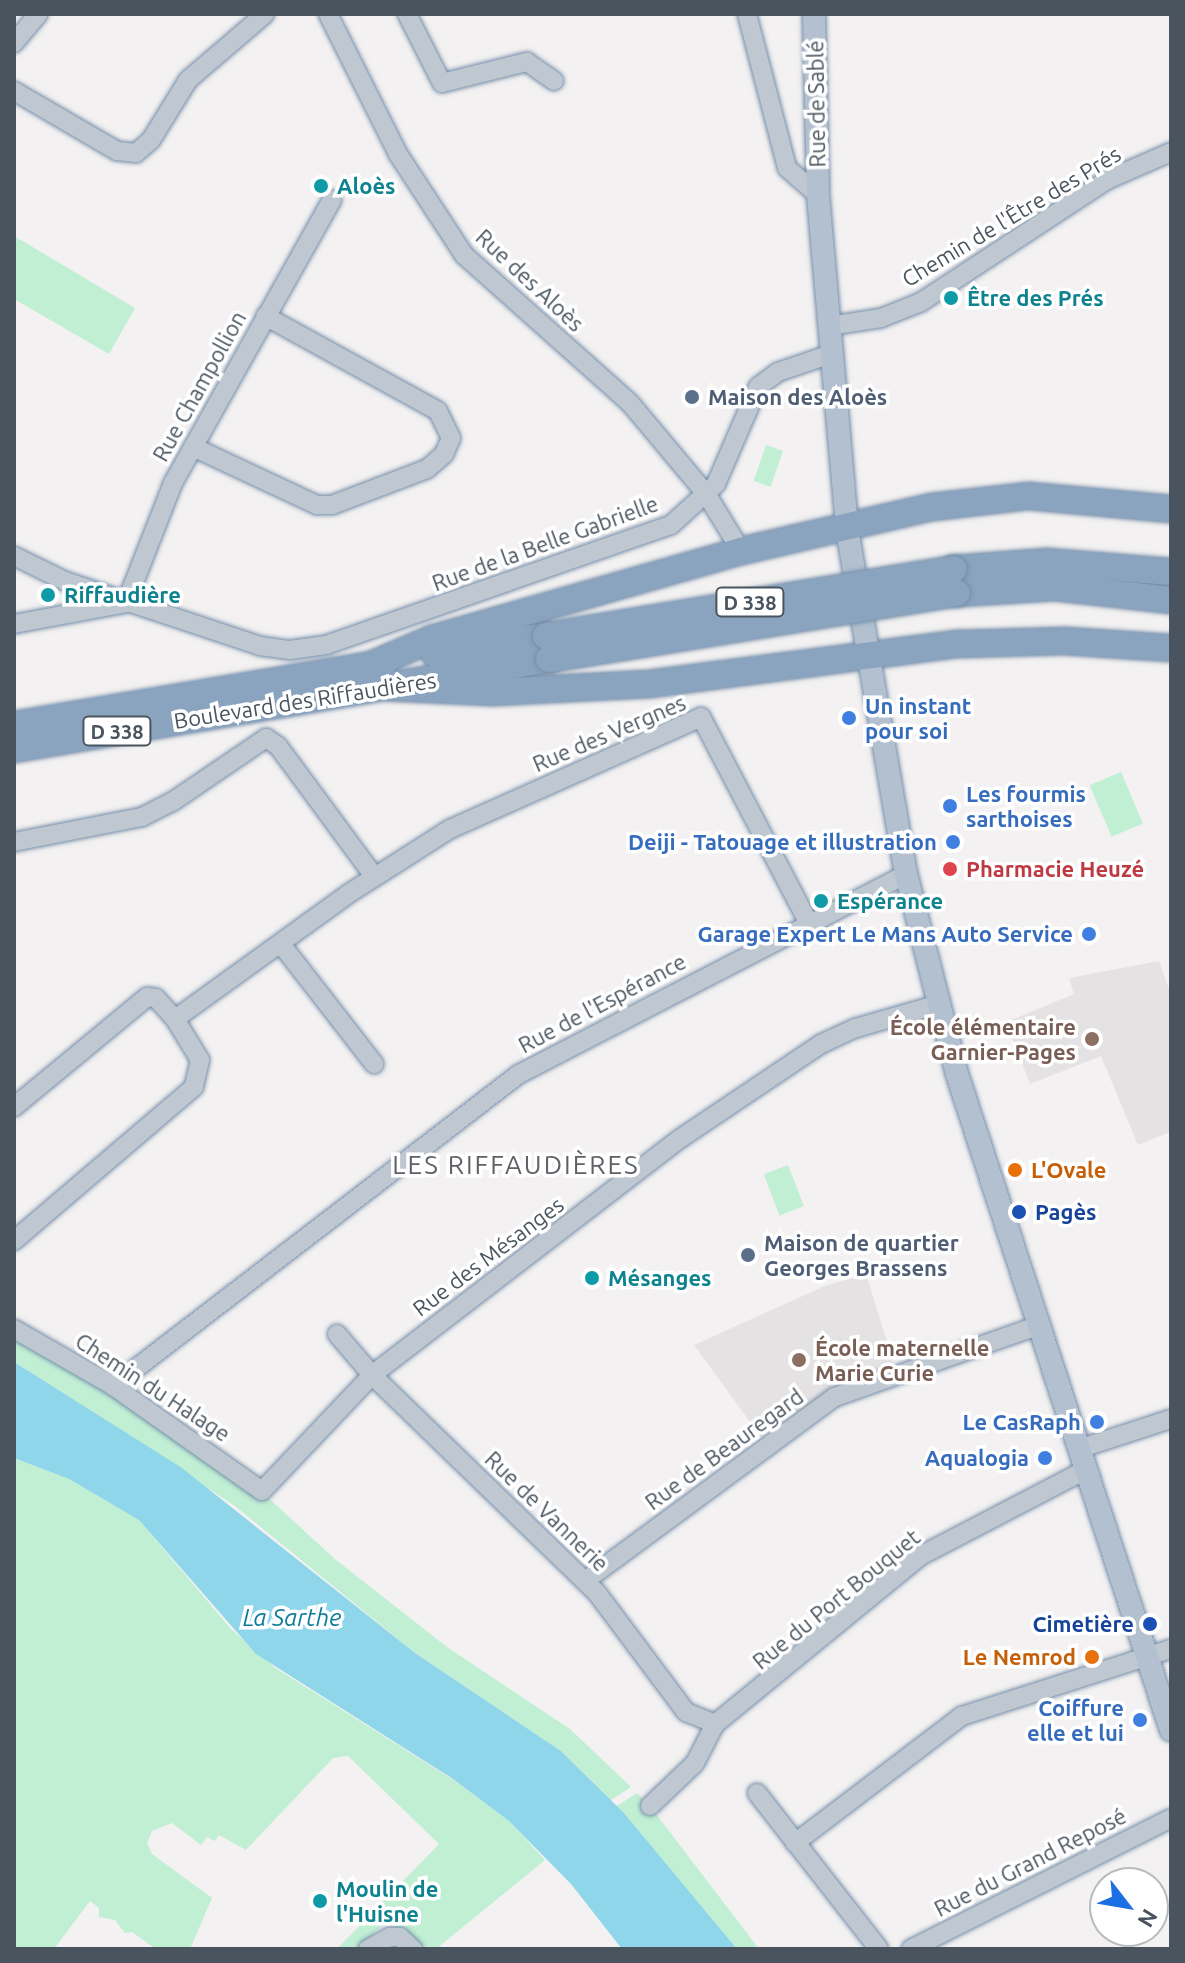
<!DOCTYPE html>
<meta charset="utf-8">
<style>
body{margin:0}
#map{position:relative;width:1185px;height:1963px;overflow:hidden;background:#f3f1f1;font-family:Ubuntu,sans-serif}
div>[style]{position:absolute}
[style*='--x']{left:calc(var(--x)*1px);top:calc(var(--y)*1px);width:calc(var(--w)*1px);rotate:calc(var(--a)*1deg)}
.education>*{inset:0;background:#e4e2e3}
.green>*{inset:0;background:#c1efd4;transform-origin:0 0}
.water>*{inset:0;background:#8fd6eb}
.roads{filter:drop-shadow(0 0 2px #758eaa) drop-shadow(0 0 2px #758eaa)}
.minor>*{height:18px;margin:-9px;padding:0 9px;transform-origin:9px;border-radius:9px;background:#bfc8d0}
.major>*{height:22px;margin:-11px;padding:0 11px;transform-origin:11px;border-radius:11px;background:#b2c0cf}
.highway>*{height:26px;margin:-13px;padding:0 13px;transform-origin:13px;border-radius:13px;background:#8aa3be}
.bridges{filter:drop-shadow(0 0 2px #758eaa) drop-shadow(0 0 2px #758eaa)}
.highway-bridge>*{height:26px;margin:-13px;padding:0 13px;transform-origin:13px;border-radius:13px;background:#8aa3be}
.dots>*{width:22px;height:22px;translate:-50% -50%;box-sizing:border-box;border:4px solid #fff;border-radius:50%}
span{translate:-50% -50%;white-space:nowrap;text-align:center;line-height:1.15;-webkit-text-stroke:7px #fff;paint-order:stroke}
.shield-label span{padding:2px 6px;background:#fff;border:2px solid;border-radius:6px;-webkit-text-stroke-width:0}
.shield-label{font-size:20px;color:#49545f;font-weight:700}
.street-label{font-size:22px;color:#49545f}
.culture-label{font-size:22px;color:#0d838f;font-weight:700}
.left{translate:0 -50%;text-align:left}
.service-label{font-size:22px;color:#4e5e75;font-weight:700}
.shop-label{font-size:22px;color:#366cbe;font-weight:700}
.right{translate:-100% -50%;text-align:right}
.health-label{font-size:22px;color:#be3a42;font-weight:700}
.education-label{font-size:22px;color:#785e54;font-weight:700}
.food-label{font-size:22px;color:#c56008;font-weight:700}
.transit-label{font-size:22px;color:#164399;font-weight:700}
.water-label{font-size:24px;color:#0f7c9c;font-style:italic}
.quarter-label{font-size:26px;color:#5e6166;letter-spacing:2px}
.frame{position:absolute;inset:0;border:16px solid #49545f;pointer-events:none}
.north{position:absolute;left:1089px;top:1867px;width:80px;height:80px;box-sizing:border-box;background:#fff;border:2px solid #b6bbbf;border-radius:50%;rotate:121deg;font-size:22px;font-weight:700;line-height:32px;text-align:center;color:#49545f}
.north::after{content:'';display:block;margin:auto;width:28px;height:36px;background:#1c6fe2;clip-path:polygon(50% 0,100% 100%,50% 72%,0 100%)}
</style>
<div id="map">
<div class="education">
<div style="clip-path:polygon(1159px 961px,1171px 995px,1170px 1132px,1138px 1145px,1101px 1056px,1030px 1084px,1006px 1022px,1074px 994px,1069px 978px)"></div>
<div style="clip-path:polygon(862px 1275px,867px 1277px,894px 1365px,842px 1383px,761px 1437px,694px 1345px,825px 1286px)"></div>
</div>
<div class="green">
<div style="clip-path:polygon(14px 236px,135px 308px,109px 354px,14px 299px)"></div>
<div style="left:766px;top:445px;width:18px;height:38px;rotate:19deg"></div>
<div style="left:1121px;top:772px;width:56px;height:34px;rotate:67deg"></div>
<div style="left:788px;top:1165px;width:44px;height:26px;rotate:69deg"></div>
<div style="clip-path:polygon(14px 1329px,262px 1492px,336px 1560px,447px 1647px,570px 1729px,631px 1787px,611px 1800px,561px 1751px,415px 1653px,235px 1506px,14px 1362px)"></div>
<div style="clip-path:polygon(14px 1458px,69px 1479px,139px 1520px,231px 1629px,274px 1667px,458px 1783px,509px 1821px,545px 1860px,436px 1949px,423px 1949px,387px 1921px,357px 1949px,337px 1949px,439px 1844px,348px 1756px,333px 1758px,246px 1850px,219px 1835px,215px 1841px,207px 1837px,201px 1845px,172px 1823px,152px 1831px,147px 1843px,152px 1854px,212px 1898px,190px 1949px,156px 1949px,132px 1932px,125px 1933px,115px 1920px,99px 1917px,99px 1908px,90px 1901px,54px 1949px,14px 1949px)"></div>
<div style="clip-path:polygon(637px 1793px,650px 1806px,759px 1949px,737px 1949px,617px 1806px)"></div>
</div>
<div class="water">
<div style="clip-path:polygon(14px 1362px,182px 1468px,415px 1653px,561px 1751px,623px 1812px,737px 1949px,622px 1949px,571px 1884px,509px 1821px,453px 1779px,256px 1654px,139px 1520px,69px 1479px,14px 1458px)"></div>
</div>
<div class="roads">
<div class="minor">
<div style="--x:328;--y:14;--w:157;--a:63.4"></div>
<div style="--x:398;--y:154;--w:121;--a:56.8"></div>
<div style="--x:464;--y:255;--w:222;--a:41.7"></div>
<div style="--x:630;--y:403;--w:120;--a:50.1"></div>
<div style="--x:707;--y:495;--w:66;--a:58.7"></div>
<div style="--x:407;--y:14;--w:77;--a:63.1"></div>
<div style="--x:442;--y:83;--w:88;--a:-13.9"></div>
<div style="--x:527;--y:62;--w:33;--a:35"></div>
<div style="--x:747;--y:14;--w:159;--a:75.4"></div>
<div style="--x:787;--y:168;--w:41;--a:41.1"></div>
<div style="--x:14;--y:43;--w:38;--a:-50"></div>
<div style="--x:14;--y:91;--w:119;--a:30.2"></div>
<div style="--x:117;--y:151;--w:19;--a:6"></div>
<div style="--x:136;--y:153;--w:20;--a:-41"></div>
<div style="--x:151;--y:140;--w:70;--a:-58.3"></div>
<div style="--x:188;--y:80;--w:101;--a:-40.6"></div>
<div style="--x:829;--y:326;--w:53;--a:-8.7"></div>
<div style="--x:881;--y:318;--w:43;--a:-21.8"></div>
<div style="--x:921;--y:302;--w:222;--a:-33.3"></div>
<div style="--x:1107;--y:180;--w:70;--a:-23.6"></div>
<div style="--x:193;--y:447;--w:137;--a:25.1"></div>
<div style="--x:317;--y:505;--w:15;--a:0"></div>
<div style="--x:332;--y:505;--w:102;--a:-20.8"></div>
<div style="--x:427;--y:469;--w:23;--a:-41"></div>
<div style="--x:444;--y:454;--w:17;--a:-66"></div>
<div style="--x:451;--y:438;--w:30;--a:-116"></div>
<div style="--x:438;--y:411;--w:197;--a:-151.2"></div>
<div style="--x:14;--y:556;--w:57;--a:26.1"></div>
<div style="--x:65;--y:581;--w:206;--a:18.4"></div>
<div style="--x:260;--y:646;--w:30;--a:8"></div>
<div style="--x:290;--y:650;--w:36;--a:-8"></div>
<div style="--x:326;--y:645;--w:365;--a:-19.2"></div>
<div style="--x:671;--y:525;--w:61;--a:-42.3"></div>
<div style="--x:716;--y:484;--w:106;--a:-66.6"></div>
<div style="--x:758;--y:387;--w:25;--a:-37"></div>
<div style="--x:778;--y:372;--w:56;--a:-18.8"></div>
<div style="--x:14;--y:624;--w:114;--a:-10.6"></div>
<div style="--x:126;--y:603;--w:129;--a:-68.6"></div>
<div style="--x:173;--y:483;--w:325;--a:-60.7"></div>
<div style="--x:14;--y:842;--w:130;--a:-11.1"></div>
<div style="--x:142;--y:817;--w:34;--a:-27"></div>
<div style="--x:172;--y:802;--w:114;--a:-34.2"></div>
<div style="--x:266;--y:738;--w:14;--a:34"></div>
<div style="--x:278;--y:746;--w:162;--a:53.6"></div>
<div style="--x:281;--y:944;--w:152;--a:52.2"></div>
<div style="--x:175;--y:1019;--w:213;--a:-35.8"></div>
<div style="--x:348;--y:894;--w:121;--a:-32.5"></div>
<div style="--x:450;--y:829;--w:275;--a:-24"></div>
<div style="--x:701;--y:717;--w:233;--a:62.4"></div>
<div style="--x:14;--y:1107;--w:173;--a:-39.6"></div>
<div style="--x:147;--y:997;--w:9;--a:6"></div>
<div style="--x:156;--y:998;--w:28;--a:48"></div>
<div style="--x:175;--y:1019;--w:48;--a:58.6"></div>
<div style="--x:200;--y:1060;--w:28;--a:103"></div>
<div style="--x:194;--y:1087;--w:237;--a:139.5"></div>
<div style="--x:14;--y:1329;--w:114;--a:29.9"></div>
<div style="--x:113;--y:1386;--w:182;--a:35.2"></div>
<div style="--x:262;--y:1491;--w:160;--a:-46.5"></div>
<div style="--x:372;--y:1375;--w:389;--a:-37.5"></div>
<div style="--x:681;--y:1138;--w:169;--a:-33.9"></div>
<div style="--x:821;--y:1044;--w:38;--a:-25"></div>
<div style="--x:856;--y:1028;--w:86;--a:-16.1"></div>
<div style="--x:337;--y:1334;--w:54;--a:49.5"></div>
<div style="--x:372;--y:1375;--w:313;--a:44.1"></div>
<div style="--x:597;--y:1593;--w:149;--a:53.2"></div>
<div style="--x:686;--y:1712;--w:31;--a:22"></div>
<div style="--x:113;--y:1386;--w:512;--a:-37.54"></div>
<div style="--x:519;--y:1074;--w:436;--a:-27.3"></div>
<div style="--x:1079;--y:1449;--w:97;--a:-18.1"></div>
<div style="--x:585;--y:1581;--w:310;--a:-36.4"></div>
<div style="--x:835;--y:1397;--w:214;--a:-19.4"></div>
<div style="--x:757;--y:1793;--w:198;--a:52"></div>
<div style="--x:650;--y:1806;--w:62;--a:-43.7"></div>
<div style="--x:695;--y:1763;--w:44;--a:-62.9"></div>
<div style="--x:715;--y:1724;--w:265;--a:-39.3"></div>
<div style="--x:920;--y:1556;--w:186;--a:-27.5"></div>
<div style="--x:795;--y:1843;--w:210;--a:-37.3"></div>
<div style="--x:962;--y:1716;--w:219;--a:-17.8"></div>
<div style="--x:368;--y:1949;--w:25;--a:-29"></div>
<div style="--x:390;--y:1937;--w:10;--a:0"></div>
<div style="--x:400;--y:1937;--w:18;--a:43"></div>
<div style="--x:911;--y:1949;--w:291;--a:-26.7"></div>
</div>
<div class="major">
<div style="--x:814;--y:14;--w:181;--a:88.7"></div>
<div style="--x:818;--y:195;--w:335;--a:85"></div>
<div style="--x:847;--y:529;--w:350;--a:80.3"></div>
<div style="--x:906;--y:874;--w:206;--a:75.7"></div>
<div style="--x:957;--y:1074;--w:690;--a:71.93"></div>
</div>
<div class="highway">
<div style="--x:954;--y:569;--w:93;--a:-4.3"></div>
<div style="--x:1047;--y:562;--w:124;--a:4.6"></div>
<div style="--x:957;--y:593;--w:98;--a:-3.5"></div>
<div style="--x:1055;--y:587;--w:117;--a:6.4"></div>
<div style="--x:435;--y:654;--w:112;--a:-9.2"></div>
<div style="--x:369;--y:666;--w:69;--a:-23.2"></div>
<div style="--x:432;--y:639;--w:321;--a:-15.9"></div>
<div style="--x:741;--y:551;--w:196;--a:-13"></div>
<div style="--x:932;--y:507;--w:98;--a:-6.5"></div>
<div style="--x:1029;--y:496;--w:143;--a:5.2"></div>
<div style="--x:385;--y:687;--w:108;--a:2.7"></div>
<div style="--x:493;--y:692;--w:156;--a:-2.9"></div>
<div style="--x:649;--y:684;--w:313;--a:-7.4"></div>
<div style="--x:959;--y:644;--w:106;--a:-1.6"></div>
<div style="--x:1065;--y:641;--w:106;--a:3.8"></div>
<div style="--x:14;--y:725;--w:375;--a:-9.5"></div>
<div style="--x:14;--y:749;--w:543;--a:-9.55"></div>
</div>
</div>
<div class="bridges">
<div class="highway-bridge">
<div style="--x:546;--y:636;--w:413;--a:-9.3"></div>
<div style="--x:549;--y:659;--w:413;--a:-9.2"></div>
</div>
</div>
<div class="dots">
<div style="left:321px;top:186px;background:#0f9aa8"></div>
<div style="left:951px;top:298px;background:#0f9aa8"></div>
<div style="left:692px;top:397px;background:#5c6f8a"></div>
<div style="left:48px;top:595px;background:#0f9aa8"></div>
<div style="left:849px;top:718px;background:#3f7fe0"></div>
<div style="left:950px;top:806px;background:#3f7fe0"></div>
<div style="left:953px;top:842px;background:#3f7fe0"></div>
<div style="left:950px;top:869px;background:#e0444e"></div>
<div style="left:821px;top:901px;background:#0f9aa8"></div>
<div style="left:1089px;top:934px;background:#3f7fe0"></div>
<div style="left:1092px;top:1039px;background:#8d6e63"></div>
<div style="left:1015px;top:1170px;background:#e8710a"></div>
<div style="left:1019px;top:1212px;background:#1a4fb4"></div>
<div style="left:748px;top:1255px;background:#5c6f8a"></div>
<div style="left:592px;top:1278px;background:#0f9aa8"></div>
<div style="left:799px;top:1360px;background:#8d6e63"></div>
<div style="left:1097px;top:1422px;background:#3f7fe0"></div>
<div style="left:1045px;top:1458px;background:#3f7fe0"></div>
<div style="left:1150px;top:1624px;background:#1a4fb4"></div>
<div style="left:1092px;top:1657px;background:#e8710a"></div>
<div style="left:1140px;top:1720px;background:#3f7fe0"></div>
<div style="left:320px;top:1901px;background:#0f9aa8"></div>
</div>
<div class="shield-label">
<span style="left:750px;top:602px">D 338</span>
<span style="left:117px;top:731px">D 338</span>
</div>
<div class="street-label">
<span style="left:816px;top:104px;rotate:-91deg">Rue de Sablé</span>
<span style="left:1011px;top:216px;rotate:-31deg">Chemin de l'Être des Prés</span>
<span style="left:530px;top:280px;rotate:43deg">Rue des Aloès</span>
<span style="left:199px;top:386px;rotate:-61deg">Rue Champollion</span>
<span style="left:545px;top:543px;rotate:-20deg">Rue de la Belle Gabrielle</span>
<span style="left:305px;top:700px;rotate:-9deg">Boulevard des Riffaudières</span>
<span style="left:609px;top:733px;rotate:-23deg">Rue des Vergnes</span>
<span style="left:602px;top:1003px;rotate:-28deg">Rue de l'Espérance</span>
<span style="left:488px;top:1256px;rotate:-37deg">Rue des Mésanges</span>
<span style="left:153px;top:1387px;rotate:33deg">Chemin du Halage</span>
<span style="left:724px;top:1449px;rotate:-36deg">Rue de Beauregard</span>
<span style="left:547px;top:1511px;rotate:44deg">Rue de Vannerie</span>
<span style="left:836px;top:1599px;rotate:-39deg">Rue du Port Bouquet</span>
<span style="left:1030px;top:1862px;rotate:-27deg">Rue du Grand Reposé</span>
</div>
<div class="culture-label">
<span class="left" style="left:337px;top:186px">Aloès</span>
<span class="left" style="left:967px;top:298px">Être des Prés</span>
<span class="left" style="left:64px;top:595px">Riffaudière</span>
<span class="left" style="left:837px;top:901px">Espérance</span>
<span class="left" style="left:608px;top:1278px">Mésanges</span>
<span class="left" style="left:336px;top:1901px">Moulin de<br>l'Huisne</span>
</div>
<div class="service-label">
<span class="left" style="left:708px;top:397px">Maison des Aloès</span>
<span class="left" style="left:764px;top:1255px">Maison de quartier<br>Georges Brassens</span>
</div>
<div class="shop-label">
<span class="left" style="left:865px;top:718px">Un instant<br>pour soi</span>
<span class="left" style="left:966px;top:806px">Les fourmis<br>sarthoises</span>
<span class="right" style="left:937px;top:842px">Deiji - Tatouage et illustration</span>
<span class="right" style="left:1073px;top:934px">Garage Expert Le Mans Auto Service</span>
<span class="right" style="left:1081px;top:1422px">Le CasRaph</span>
<span class="right" style="left:1029px;top:1458px">Aqualogia</span>
<span class="right" style="left:1124px;top:1720px">Coiffure<br>elle et lui</span>
</div>
<div class="health-label">
<span class="left" style="left:966px;top:869px">Pharmacie Heuzé</span>
</div>
<div class="education-label">
<span class="right" style="left:1076px;top:1039px">École élémentaire<br>Garnier-Pages</span>
<span class="left" style="left:815px;top:1360px">École maternelle<br>Marie Curie</span>
</div>
<div class="food-label">
<span class="left" style="left:1031px;top:1170px">L'Ovale</span>
<span class="right" style="left:1076px;top:1657px">Le Nemrod</span>
</div>
<div class="transit-label">
<span class="left" style="left:1035px;top:1212px">Pagès</span>
<span class="right" style="left:1134px;top:1624px">Cimetière</span>
</div>
<div class="water-label">
<span style="left:292px;top:1618px">La Sarthe</span>
</div>
<div class="quarter-label">
<span style="left:516px;top:1165px">LES RIFFAUDIÈRES</span>
</div>
<div class="frame"></div>
<div class="north">N</div>
</div>
